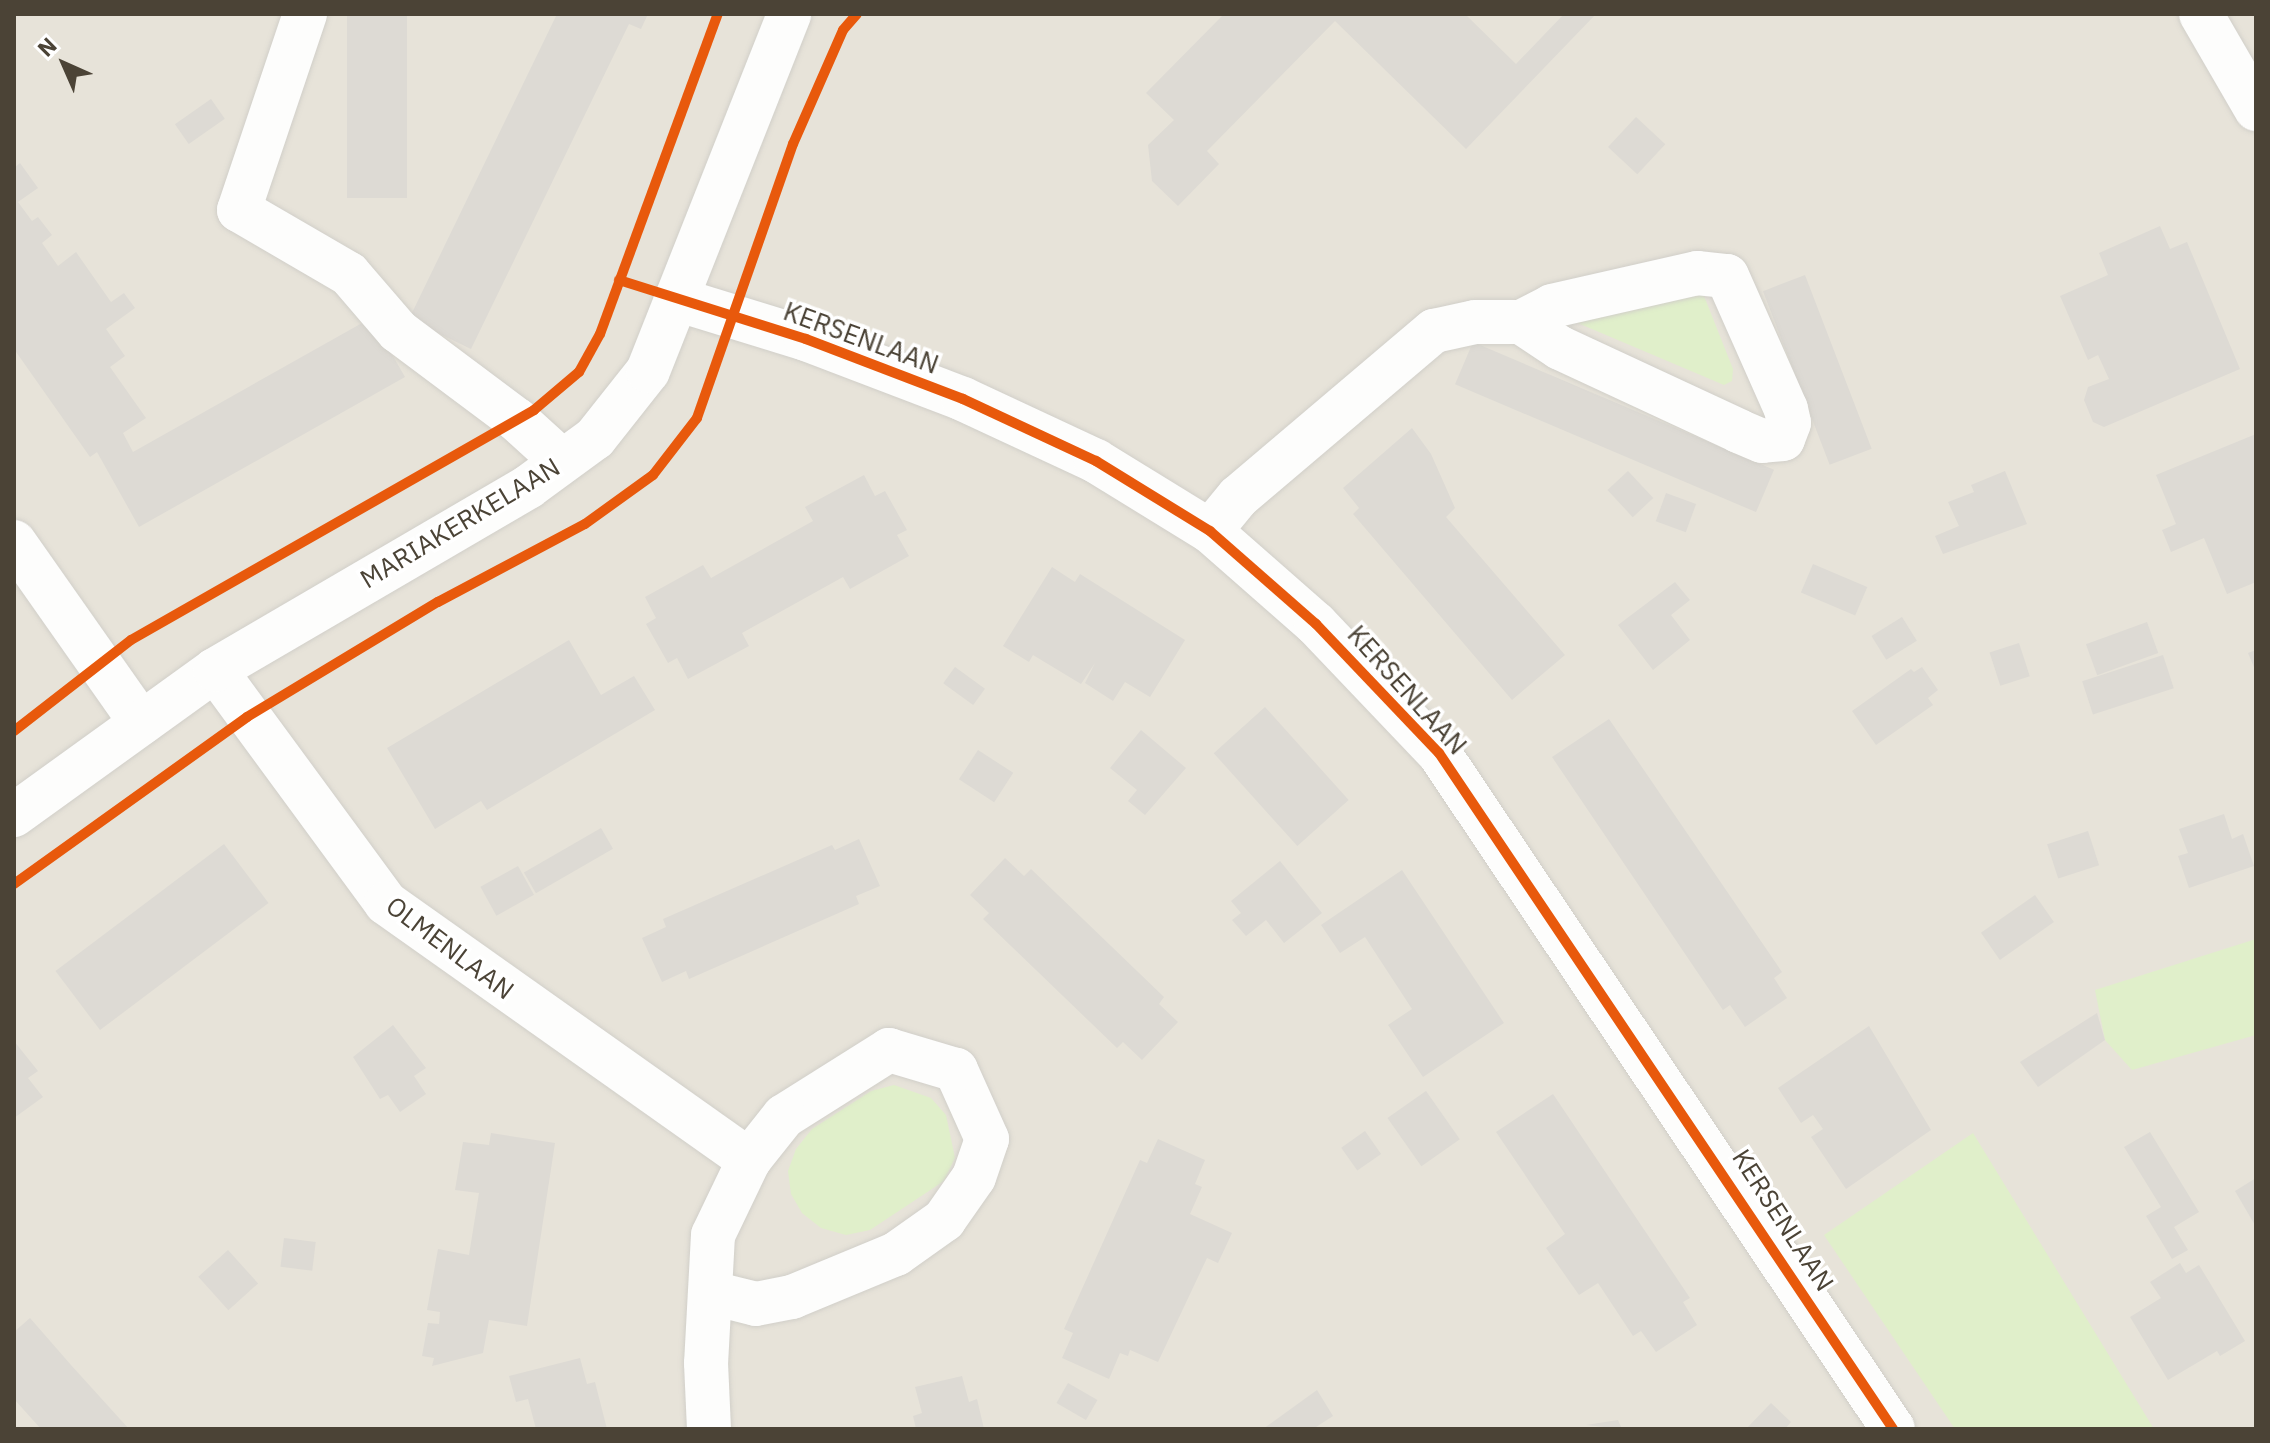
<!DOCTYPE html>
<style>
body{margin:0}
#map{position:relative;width:2270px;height:1443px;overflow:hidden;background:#f3f1ec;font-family:"IBM Plex Sans",sans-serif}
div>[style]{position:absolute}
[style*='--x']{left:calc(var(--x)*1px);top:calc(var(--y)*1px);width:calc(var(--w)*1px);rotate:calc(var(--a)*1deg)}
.residential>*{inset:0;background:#e7e3d9;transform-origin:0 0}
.green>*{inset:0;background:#e0efca}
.building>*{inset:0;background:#dddad4;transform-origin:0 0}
.roads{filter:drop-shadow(0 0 2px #d1cfc9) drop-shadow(0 0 2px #d1cfc9)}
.minor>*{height:44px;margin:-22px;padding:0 22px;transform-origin:22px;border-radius:22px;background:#fdfdfc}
.cycleway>*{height:10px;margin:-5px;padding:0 5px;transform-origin:5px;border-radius:5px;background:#e8590c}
span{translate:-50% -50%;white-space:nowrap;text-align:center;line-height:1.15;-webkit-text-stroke:7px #fff;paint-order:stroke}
.street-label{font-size:26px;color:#4b4336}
.frame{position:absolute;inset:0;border:16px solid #4b4336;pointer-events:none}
.north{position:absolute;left:24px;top:24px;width:80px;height:80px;-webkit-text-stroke:6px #fff;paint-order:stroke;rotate:315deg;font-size:22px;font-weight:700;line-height:32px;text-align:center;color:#4b4336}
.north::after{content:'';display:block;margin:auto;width:28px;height:36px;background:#4b4336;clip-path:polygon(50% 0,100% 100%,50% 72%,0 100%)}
</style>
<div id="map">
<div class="residential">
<div style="left:14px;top:14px;width:2242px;height:1415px"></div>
</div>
<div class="green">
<div style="clip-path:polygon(1691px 290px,1704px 296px,1733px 369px,1732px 381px,1724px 385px,1573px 321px)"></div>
<div style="clip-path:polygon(2256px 939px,2256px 1035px,2132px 1070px,2105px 1040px,2095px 990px)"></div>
<div style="clip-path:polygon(894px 1085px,931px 1098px,946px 1115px,955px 1158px,944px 1181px,870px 1230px,846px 1235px,821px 1228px,802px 1213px,791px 1194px,788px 1171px,796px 1149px,812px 1129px,871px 1091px)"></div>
<div style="clip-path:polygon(1973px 1133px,2154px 1429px,1955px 1429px,1824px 1235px)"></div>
</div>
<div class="building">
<div style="left:347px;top:14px;width:60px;height:184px"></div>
<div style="clip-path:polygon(557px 14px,648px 14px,641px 29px,629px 24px,471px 349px,409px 319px)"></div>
<div style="clip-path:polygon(1224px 14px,1465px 14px,1516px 64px,1564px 14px,1596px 14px,1466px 149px,1335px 21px,1207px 151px,1219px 164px,1178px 206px,1152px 181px,1148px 145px,1174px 120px,1146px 93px)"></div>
<div style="left:211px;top:99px;width:24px;height:44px;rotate:55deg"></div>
<div style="left:1636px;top:117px;width:40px;height:41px;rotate:43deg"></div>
<div style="clip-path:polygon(20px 163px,38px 188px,18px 202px,32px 221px,38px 217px,52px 235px,42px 243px,58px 266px,76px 252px,111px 302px,124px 293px,135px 308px,106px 329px,125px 356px,110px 367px,146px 418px,123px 433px,133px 452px,371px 318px,405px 377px,139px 527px,97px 452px,90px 457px,14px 349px,14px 168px)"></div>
<div style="clip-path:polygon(2160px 226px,2170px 249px,2187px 242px,2240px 369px,2104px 427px,2093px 422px,2084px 400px,2088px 387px,2109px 379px,2098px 355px,2088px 360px,2060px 296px,2108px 275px,2099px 253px)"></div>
<div style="left:1805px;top:275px;width:186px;height:45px;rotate:69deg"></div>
<div style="left:1473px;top:342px;width:327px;height:46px;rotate:23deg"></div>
<div style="clip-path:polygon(1412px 428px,1431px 454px,1455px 508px,1446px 517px,1565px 655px,1512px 700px,1353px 514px,1359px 508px,1343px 488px)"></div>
<div style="clip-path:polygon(2256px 434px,2256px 582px,2227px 594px,2204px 538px,2171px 552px,2162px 530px,2176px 524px,2156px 475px)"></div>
<div style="left:1628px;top:471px;width:37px;height:28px;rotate:47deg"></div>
<div style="clip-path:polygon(2005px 471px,2027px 524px,1943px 554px,1935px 536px,1959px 526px,1948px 502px,1974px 492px,1971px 485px)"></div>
<div style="clip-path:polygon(864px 475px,875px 496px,885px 491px,907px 530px,897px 535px,909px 556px,850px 589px,843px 577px,742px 633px,749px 646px,688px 679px,677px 658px,668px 663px,646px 624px,656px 618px,645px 597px,703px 565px,711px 578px,813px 521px,805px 507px)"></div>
<div style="left:1666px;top:493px;width:32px;height:30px;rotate:20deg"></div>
<div style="left:1813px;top:564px;width:59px;height:31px;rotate:23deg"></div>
<div style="clip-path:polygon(1052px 567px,1075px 582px,1080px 574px,1185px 640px,1150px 697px,1125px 682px,1113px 701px,1085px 683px,1095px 663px,1081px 684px,1033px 655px,1029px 662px,1003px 646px)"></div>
<div style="clip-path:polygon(1675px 582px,1690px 600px,1671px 615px,1690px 640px,1653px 670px,1618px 625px)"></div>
<div style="left:1902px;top:617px;width:28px;height:36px;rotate:58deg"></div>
<div style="left:2147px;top:622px;width:33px;height:65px;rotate:70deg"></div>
<div style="clip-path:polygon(569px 640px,601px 695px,634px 676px,655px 710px,487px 810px,481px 801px,435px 829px,387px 748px)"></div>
<div style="left:2019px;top:643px;width:35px;height:31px;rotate:72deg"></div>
<div style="clip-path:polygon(2256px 650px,2256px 672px,2248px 653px)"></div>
<div style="left:2163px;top:655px;width:35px;height:85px;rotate:72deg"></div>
<div style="left:955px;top:667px;width:37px;height:20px;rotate:36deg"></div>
<div style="clip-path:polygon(1922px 667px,1938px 690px,1928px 698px,1933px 705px,1876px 745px,1852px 711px,1911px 669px,1914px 672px)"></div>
<div style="left:1265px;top:707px;width:125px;height:69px;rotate:48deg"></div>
<div style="clip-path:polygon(1609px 719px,1782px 972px,1774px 978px,1787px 998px,1745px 1027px,1730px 1005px,1723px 1010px,1552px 757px)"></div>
<div style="clip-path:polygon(1141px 730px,1186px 768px,1145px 815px,1128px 801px,1137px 790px,1110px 768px)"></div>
<div style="left:978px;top:750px;width:42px;height:35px;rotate:33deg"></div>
<div style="clip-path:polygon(2224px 814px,2232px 839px,2243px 834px,2254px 866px,2189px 888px,2178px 856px,2188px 853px,2179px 829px)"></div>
<div style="left:601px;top:828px;width:24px;height:89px;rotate:60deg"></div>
<div style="left:2088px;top:831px;width:36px;height:43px;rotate:72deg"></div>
<div style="clip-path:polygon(859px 839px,880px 886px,856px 896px,859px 904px,689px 979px,686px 971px,662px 982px,642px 938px,666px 927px,663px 919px,832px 845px,835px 850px)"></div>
<div style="left:224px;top:844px;width:74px;height:211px;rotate:53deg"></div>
<div style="clip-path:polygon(1005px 858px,1024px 876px,1031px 869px,1164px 997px,1159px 1004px,1178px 1022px,1142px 1060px,1123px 1042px,1117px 1048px,983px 919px,989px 913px,970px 895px)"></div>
<div style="clip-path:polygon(1280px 861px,1322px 913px,1284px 943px,1266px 920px,1246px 936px,1232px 920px,1241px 913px,1231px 901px)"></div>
<div style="left:518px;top:866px;width:33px;height:43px;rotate:61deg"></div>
<div style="clip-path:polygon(1402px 870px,1504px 1023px,1423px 1077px,1388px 1025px,1412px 1009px,1365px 937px,1340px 953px,1321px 925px)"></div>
<div style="left:2035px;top:895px;width:33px;height:66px;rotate:55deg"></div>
<div style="clip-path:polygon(2097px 1013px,2105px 1040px,2038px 1087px,2020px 1062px)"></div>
<div style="clip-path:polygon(393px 1025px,426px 1068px,414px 1076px,426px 1094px,400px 1112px,388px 1095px,380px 1099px,353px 1057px)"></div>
<div style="clip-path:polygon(1869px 1026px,1931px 1130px,1846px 1189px,1811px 1137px,1823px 1129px,1813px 1115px,1801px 1123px,1778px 1088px)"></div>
<div style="clip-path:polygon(14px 1041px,38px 1071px,28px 1078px,43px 1097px,14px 1118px)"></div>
<div style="left:1426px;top:1091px;width:59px;height:47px;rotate:55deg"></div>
<div style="clip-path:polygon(1553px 1094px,1690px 1298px,1683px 1302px,1697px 1325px,1656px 1352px,1641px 1331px,1633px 1336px,1598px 1283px,1579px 1295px,1546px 1248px,1565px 1234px,1496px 1132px)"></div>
<div style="left:1365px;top:1131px;width:28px;height:29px;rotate:55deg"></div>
<div style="clip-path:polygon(2150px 1132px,2199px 1212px,2174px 1227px,2188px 1250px,2172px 1259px,2146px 1216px,2161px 1207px,2124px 1147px)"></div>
<div style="clip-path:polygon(491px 1133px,555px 1143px,527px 1326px,489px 1320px,483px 1353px,432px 1366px,434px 1358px,422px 1356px,428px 1323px,439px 1324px,440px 1312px,427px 1310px,438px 1249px,469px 1255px,479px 1193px,455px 1190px,463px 1142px,489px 1145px)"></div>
<div style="clip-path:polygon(1158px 1139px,1205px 1160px,1195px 1184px,1202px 1187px,1190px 1214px,1232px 1233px,1218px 1263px,1207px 1258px,1158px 1362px,1130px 1350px,1128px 1356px,1120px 1353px,1109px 1379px,1062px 1358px,1073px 1333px,1064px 1329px,1140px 1160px,1147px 1163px)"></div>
<div style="clip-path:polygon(2256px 1178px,2256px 1227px,2235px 1191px)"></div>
<div style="left:284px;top:1238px;width:32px;height:29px;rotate:7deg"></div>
<div style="left:228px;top:1250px;width:45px;height:40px;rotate:48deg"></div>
<div style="clip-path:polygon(2180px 1263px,2186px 1273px,2199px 1265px,2245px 1341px,2220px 1356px,2217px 1351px,2168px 1380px,2130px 1317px,2161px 1298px,2150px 1282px)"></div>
<div style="clip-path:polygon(30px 1318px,71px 1365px,129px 1429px,41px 1429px,14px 1399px,14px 1332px)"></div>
<div style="clip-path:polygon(580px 1358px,587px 1384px,595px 1382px,607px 1429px,536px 1429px,528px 1399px,516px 1402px,509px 1376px)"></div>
<div style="clip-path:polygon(962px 1376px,969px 1402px,977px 1399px,984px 1429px,916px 1429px,913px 1416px,922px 1413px,915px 1387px)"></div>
<div style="left:1068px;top:1383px;width:34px;height:23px;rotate:30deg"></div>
<div style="clip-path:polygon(1317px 1390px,1333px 1416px,1313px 1429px,1263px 1429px)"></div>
<div style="clip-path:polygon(1771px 1403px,1791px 1422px,1785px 1429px,1746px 1429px)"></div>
<div style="clip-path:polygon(1618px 1420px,1622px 1429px,1586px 1425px)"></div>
</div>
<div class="roads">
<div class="minor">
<div style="--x:305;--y:14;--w:207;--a:108.6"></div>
<div style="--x:239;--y:210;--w:127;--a:30.2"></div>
<div style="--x:349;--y:274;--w:75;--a:49.3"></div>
<div style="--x:398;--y:331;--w:149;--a:36.8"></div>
<div style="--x:517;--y:420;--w:61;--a:42.3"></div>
<div style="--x:2201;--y:14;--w:110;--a:59.9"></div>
<div style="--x:676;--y:299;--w:136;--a:17.1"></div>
<div style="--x:806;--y:339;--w:168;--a:20.9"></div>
<div style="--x:963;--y:399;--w:147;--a:25"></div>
<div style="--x:1096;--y:461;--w:134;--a:31.6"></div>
<div style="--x:1210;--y:531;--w:141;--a:41.3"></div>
<div style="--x:1316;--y:624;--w:178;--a:46.4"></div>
<div style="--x:1439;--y:753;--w:814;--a:56.11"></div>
<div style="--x:1210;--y:531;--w:44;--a:-50.5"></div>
<div style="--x:1238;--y:497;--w:257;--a:-40.3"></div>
<div style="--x:1434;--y:331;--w:42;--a:-12.4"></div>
<div style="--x:1475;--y:322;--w:46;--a:0"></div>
<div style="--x:1521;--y:322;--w:35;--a:-27"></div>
<div style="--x:1552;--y:306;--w:149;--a:-12.8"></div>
<div style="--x:1697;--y:273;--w:30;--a:6"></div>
<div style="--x:1727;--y:276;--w:145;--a:66.1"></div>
<div style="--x:1786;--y:409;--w:14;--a:78"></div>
<div style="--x:1789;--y:423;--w:17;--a:111"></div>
<div style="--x:1783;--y:439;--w:21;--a:175"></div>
<div style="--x:1762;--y:441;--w:25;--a:-157"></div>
<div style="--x:1739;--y:431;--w:197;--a:-155.1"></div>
<div style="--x:1560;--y:348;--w:47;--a:-146.3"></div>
<div style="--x:14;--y:542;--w:221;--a:54.9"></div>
<div style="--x:215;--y:670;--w:289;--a:53.7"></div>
<div style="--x:386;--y:903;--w:445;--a:35.3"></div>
<div style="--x:749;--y:1160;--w:83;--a:115.6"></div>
<div style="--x:713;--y:1235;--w:128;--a:93.1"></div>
<div style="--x:706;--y:1363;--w:66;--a:87.4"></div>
<div style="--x:14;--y:815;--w:248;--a:-35.8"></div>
<div style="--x:215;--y:670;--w:363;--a:-30.3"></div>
<div style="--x:528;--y:487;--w:83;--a:-36.2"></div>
<div style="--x:595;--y:438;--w:85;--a:-51.7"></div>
<div style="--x:648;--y:371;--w:384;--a:-68.4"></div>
<div style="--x:712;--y:1293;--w:45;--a:14"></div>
<div style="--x:756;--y:1304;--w:37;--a:-11"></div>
<div style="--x:792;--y:1297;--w:113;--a:-22.5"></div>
<div style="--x:896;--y:1254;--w:59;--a:-35.3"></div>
<div style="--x:944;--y:1220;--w:52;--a:-55.1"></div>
<div style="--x:974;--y:1177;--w:40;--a:-71.1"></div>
<div style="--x:987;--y:1139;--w:76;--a:-114.2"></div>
<div style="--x:956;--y:1070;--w:70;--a:-163.4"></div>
<div style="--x:889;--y:1050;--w:124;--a:147.8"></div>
<div style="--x:784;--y:1116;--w:56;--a:128.5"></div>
</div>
</div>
<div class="cycleway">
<div style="--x:619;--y:280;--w:196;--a:17.5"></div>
<div style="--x:806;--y:339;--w:168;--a:20.9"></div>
<div style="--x:963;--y:399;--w:147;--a:25"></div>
<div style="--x:1096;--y:461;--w:134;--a:31.6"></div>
<div style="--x:1210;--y:531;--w:141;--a:41.3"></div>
<div style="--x:1316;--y:624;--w:178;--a:46.4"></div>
<div style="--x:1439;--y:753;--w:814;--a:56.11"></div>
<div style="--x:14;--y:731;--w:148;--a:-37.9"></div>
<div style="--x:131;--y:640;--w:464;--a:-29.7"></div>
<div style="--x:534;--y:410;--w:59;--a:-40.2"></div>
<div style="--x:579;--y:372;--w:43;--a:-61.1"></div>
<div style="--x:600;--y:334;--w:341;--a:-69.8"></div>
<div style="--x:14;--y:884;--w:287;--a:-35.6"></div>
<div style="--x:247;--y:717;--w:223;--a:-31.1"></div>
<div style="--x:438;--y:602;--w:166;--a:-28"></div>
<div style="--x:585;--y:524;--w:84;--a:-35.8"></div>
<div style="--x:653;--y:475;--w:72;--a:-52.3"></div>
<div style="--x:697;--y:418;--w:290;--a:-70.7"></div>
<div style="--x:793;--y:144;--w:124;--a:-66.3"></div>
<div style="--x:843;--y:30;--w:21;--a:-49"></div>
</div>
<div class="street-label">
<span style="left:861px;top:338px;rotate:20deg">KERSENLAAN</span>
<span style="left:460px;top:523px;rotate:-31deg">MARIAKERKELAAN</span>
<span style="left:1407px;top:690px;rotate:48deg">KERSENLAAN</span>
<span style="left:450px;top:948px;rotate:37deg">OLMENLAAN</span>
<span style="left:1783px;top:1220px;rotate:57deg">KERSENLAAN</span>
</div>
<div class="frame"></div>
<div class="north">N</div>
</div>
